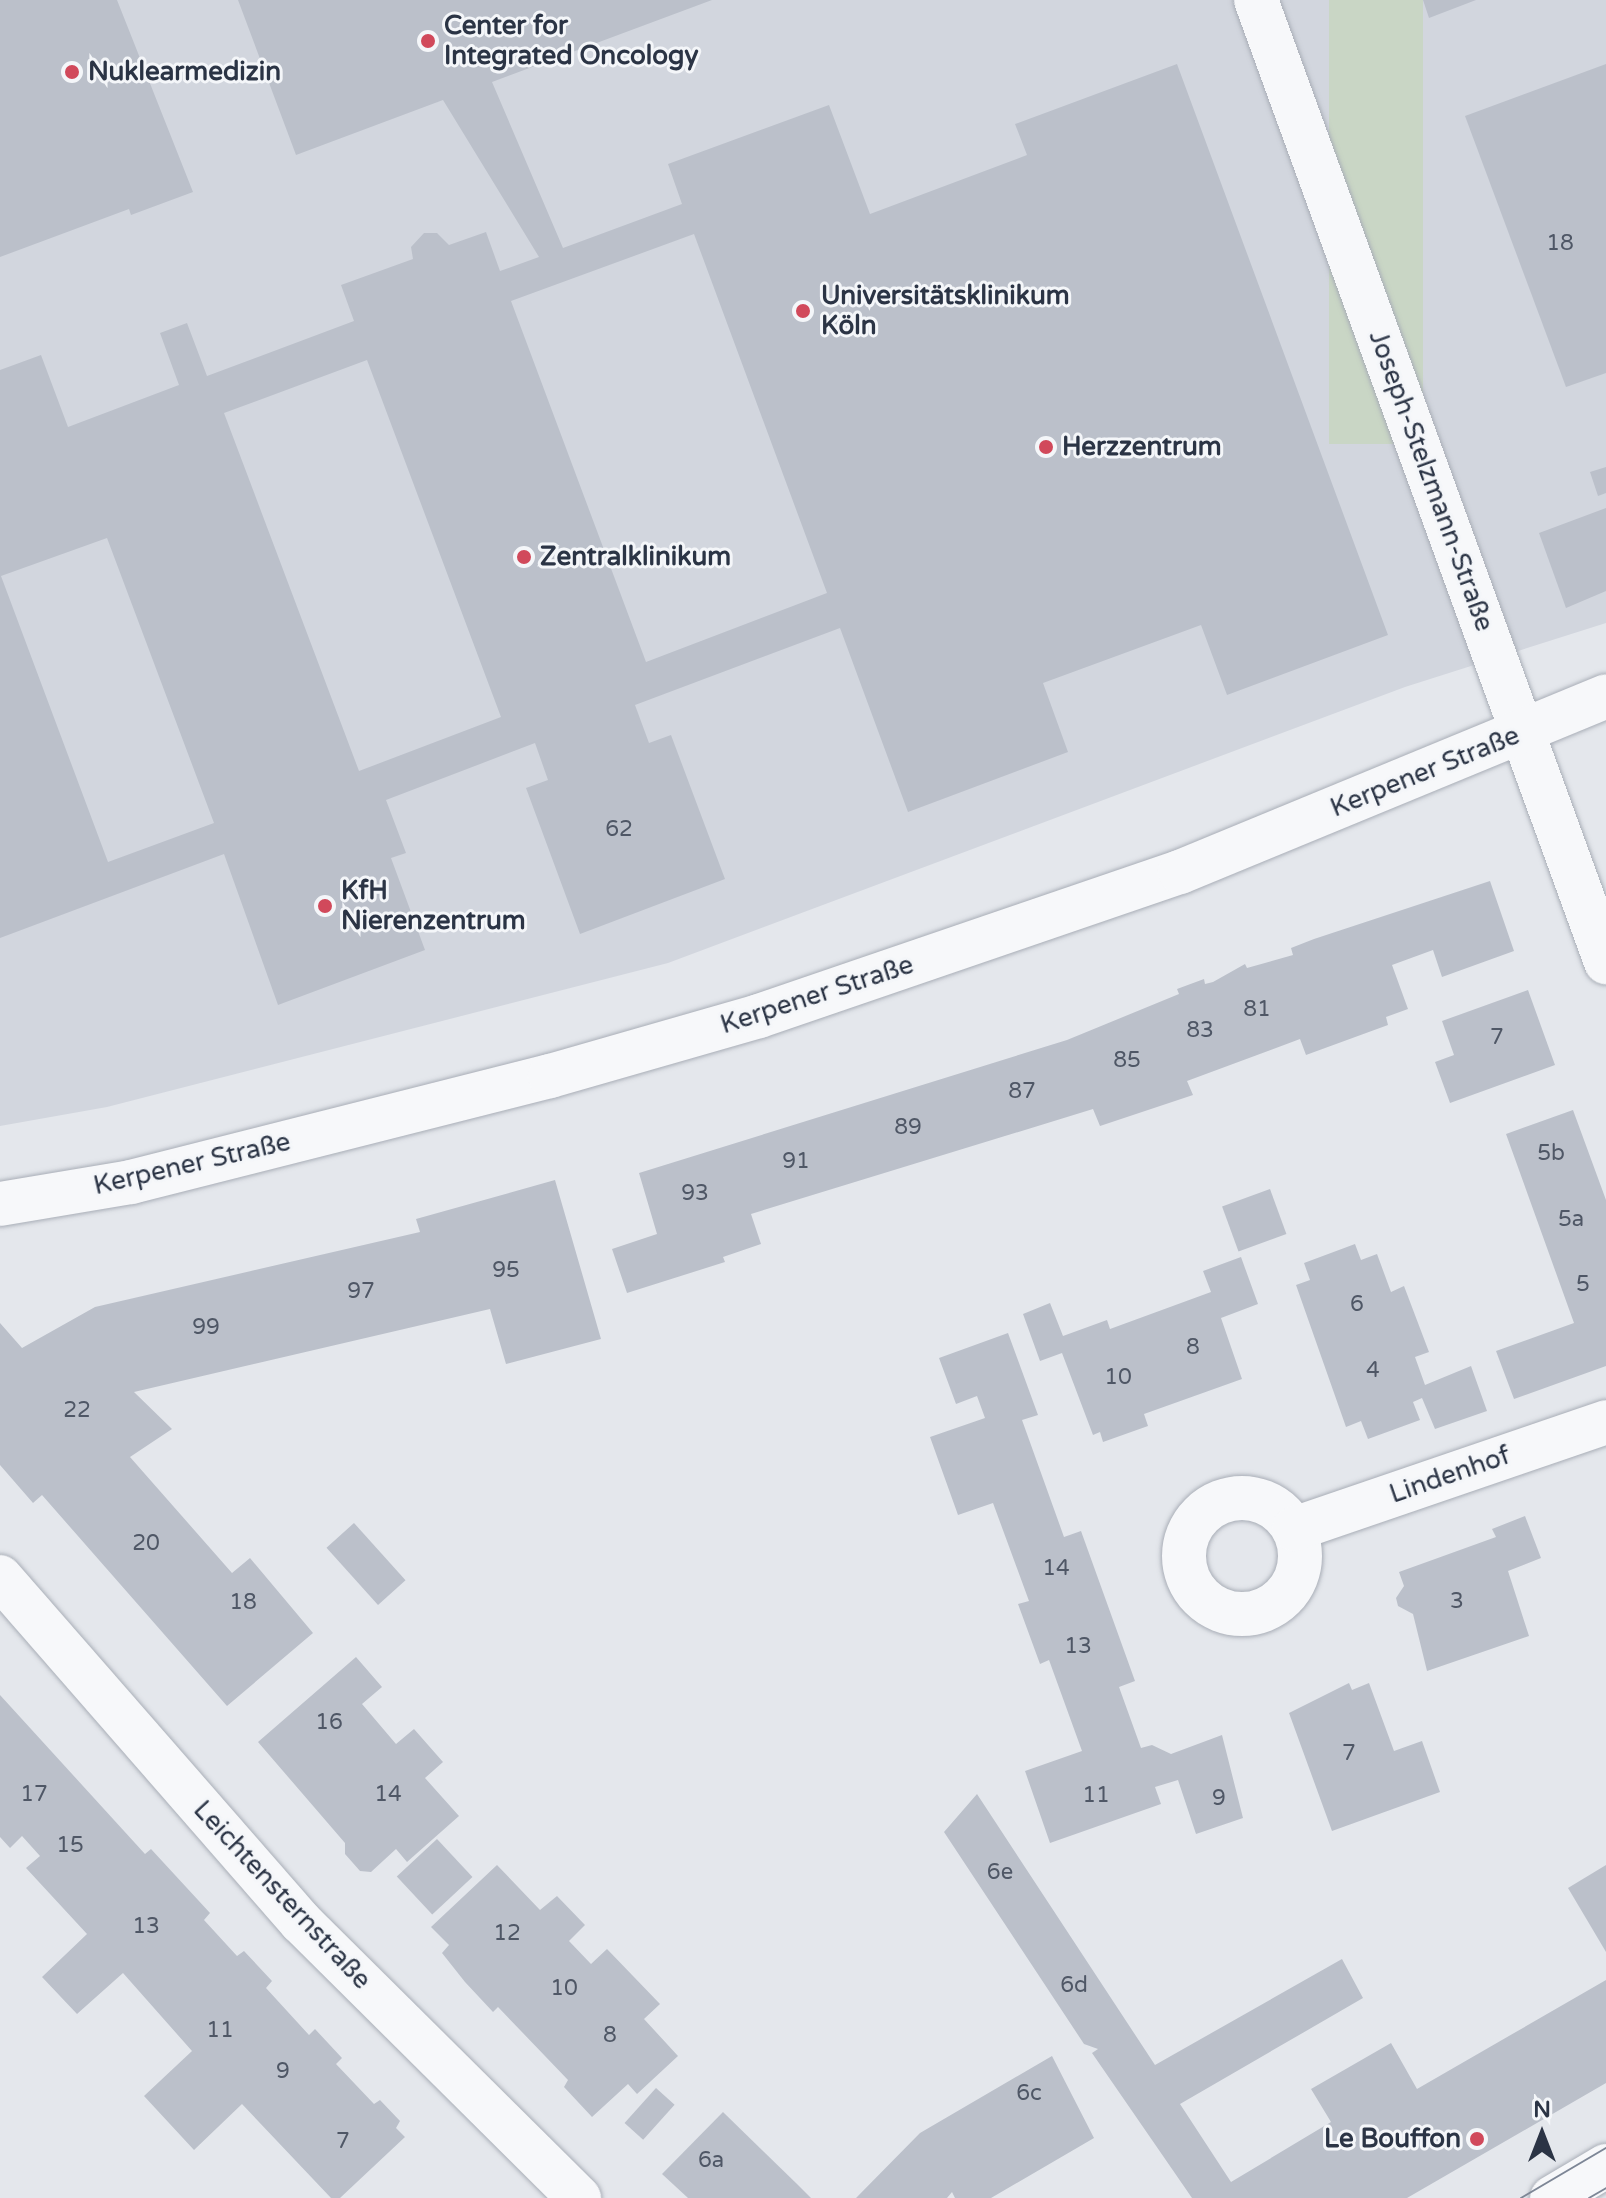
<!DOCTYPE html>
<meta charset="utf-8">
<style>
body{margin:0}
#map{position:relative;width:1606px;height:2198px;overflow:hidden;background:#e4e7ec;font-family:"Varela Round",sans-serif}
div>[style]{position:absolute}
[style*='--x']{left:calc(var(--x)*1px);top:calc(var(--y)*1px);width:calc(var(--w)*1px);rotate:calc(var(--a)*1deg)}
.built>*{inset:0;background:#d2d6de}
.green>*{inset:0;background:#c9d6c5;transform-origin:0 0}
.building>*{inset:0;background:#bbc0ca;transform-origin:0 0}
.roads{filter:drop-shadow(0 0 2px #a9aeb7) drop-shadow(0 0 2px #a9aeb7)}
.minor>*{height:44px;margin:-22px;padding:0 22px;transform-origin:22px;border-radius:22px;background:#f7f8fa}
.minor>.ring{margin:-22px;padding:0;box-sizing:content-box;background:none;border:44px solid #f7f8fa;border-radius:50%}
.tertiary>*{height:44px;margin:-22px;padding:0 22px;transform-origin:22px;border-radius:22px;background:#f7f8fa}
.tram>*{height:2px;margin:-1px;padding:0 1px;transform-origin:1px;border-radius:1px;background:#7d8696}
.dots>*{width:22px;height:22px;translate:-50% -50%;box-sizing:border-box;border:4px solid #f4f6f9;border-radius:50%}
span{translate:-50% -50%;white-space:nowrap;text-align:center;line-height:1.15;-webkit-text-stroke:6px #f4f6f9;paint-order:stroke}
.number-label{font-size:22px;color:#4f5766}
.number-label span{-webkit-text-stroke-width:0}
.poi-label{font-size:26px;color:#2b3445;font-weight:700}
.left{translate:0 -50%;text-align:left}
.right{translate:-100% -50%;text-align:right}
.street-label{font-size:26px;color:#2b3445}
.north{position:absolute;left:1502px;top:2094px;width:80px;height:80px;-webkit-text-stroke:6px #f4f6f9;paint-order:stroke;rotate:0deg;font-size:22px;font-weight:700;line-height:32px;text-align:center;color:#2b3445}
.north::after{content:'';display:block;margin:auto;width:28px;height:36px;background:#2b3445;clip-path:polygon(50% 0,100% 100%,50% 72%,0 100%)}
</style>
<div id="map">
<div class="built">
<div style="clip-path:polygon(0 0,1606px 0,1606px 623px,1405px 687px,668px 963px,107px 1107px,0 1126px)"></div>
</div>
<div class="green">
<div style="left:1329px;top:0;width:94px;height:444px"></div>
</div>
<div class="building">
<div style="clip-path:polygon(0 0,117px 0,193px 192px,131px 215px,129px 209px,0 257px)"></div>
<div style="clip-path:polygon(evenodd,238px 0,712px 0,492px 82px,563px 248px,682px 204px,668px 164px,829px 105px,870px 214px,1027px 155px,1015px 124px,1177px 64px,1388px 635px,1227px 695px,1201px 625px,1043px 683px,1068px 752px,908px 812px,840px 628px,635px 705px,649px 743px,671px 735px,725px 879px,580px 934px,526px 788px,548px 780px,535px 743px,386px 800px,406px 853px,391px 858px,425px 950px,278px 1005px,224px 854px,0 938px,0 370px,41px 355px,68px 427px,179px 385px,160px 333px,187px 323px,207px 376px,354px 321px,341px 285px,413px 259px,411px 247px,424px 233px,437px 233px,449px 245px,486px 232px,500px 271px,539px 257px,443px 100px,296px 155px,238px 0,694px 234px,827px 593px,646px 662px,511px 301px,694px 234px,238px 0,367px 360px,501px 717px,359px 771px,224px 413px,367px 360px,238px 0,107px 538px,214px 823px,108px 862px,1px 576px,107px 538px)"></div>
<div style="clip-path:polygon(1423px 0,1476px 0,1429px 18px)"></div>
<div style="clip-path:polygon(1606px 64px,1606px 373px,1566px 387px,1465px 116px)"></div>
<div style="clip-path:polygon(1606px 467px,1606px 493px,1598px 496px,1590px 472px)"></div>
<div style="clip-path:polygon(1606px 508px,1606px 591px,1566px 608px,1539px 533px)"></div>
<div style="clip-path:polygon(1490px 881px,1514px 951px,1442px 977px,1433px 950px,1392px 965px,1408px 1009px,1386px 1017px,1388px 1025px,1306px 1055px,1300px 1039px,1187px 1081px,1193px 1095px,1100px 1126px,1093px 1109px,751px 1214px,761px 1244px,723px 1257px,725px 1262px,627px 1293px,612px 1249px,657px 1234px,639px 1173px,1067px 1040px,1179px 994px,1177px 989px,1204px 979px,1205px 984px,1213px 982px,1245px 964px,1247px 968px,1293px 955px,1291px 948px,1314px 939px)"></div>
<div style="clip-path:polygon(1528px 990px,1555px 1065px,1450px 1103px,1435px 1062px,1454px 1055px,1442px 1021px)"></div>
<div style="clip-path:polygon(1573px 1110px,1606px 1200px,1606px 1366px,1514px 1399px,1496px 1351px,1574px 1323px,1506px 1134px)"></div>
<div style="clip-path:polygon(555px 1180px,601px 1339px,506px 1364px,490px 1309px,134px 1392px,172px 1429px,130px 1457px,232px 1573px,250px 1558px,313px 1633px,227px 1706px,42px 1495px,33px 1503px,0 1465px,0 1323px,22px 1348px,95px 1307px,420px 1232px,416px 1219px)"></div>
<div style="left:1270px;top:1189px;width:48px;height:51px;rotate:70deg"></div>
<div style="clip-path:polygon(1355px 1244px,1361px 1260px,1377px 1254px,1391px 1292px,1404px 1286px,1429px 1352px,1415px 1357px,1425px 1385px,1471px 1366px,1487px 1411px,1435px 1429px,1422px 1398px,1413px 1402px,1420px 1420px,1368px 1439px,1361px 1421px,1346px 1427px,1296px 1285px,1310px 1280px,1304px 1263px)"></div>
<div style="clip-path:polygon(1241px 1257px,1258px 1304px,1221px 1318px,1242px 1379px,1144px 1414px,1148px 1426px,1103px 1442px,1100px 1432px,1093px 1435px,1062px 1353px,1040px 1361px,1023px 1314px,1050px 1303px,1063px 1336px,1107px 1320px,1110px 1329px,1211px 1292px,1203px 1271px)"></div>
<div style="clip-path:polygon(1008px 1333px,1038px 1415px,1022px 1420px,1064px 1537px,1081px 1531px,1135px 1681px,1119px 1687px,1141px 1748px,1152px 1745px,1171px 1754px,1222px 1735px,1243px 1818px,1196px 1834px,1178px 1780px,1155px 1787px,1161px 1804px,1050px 1843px,1025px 1771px,1082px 1751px,1049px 1660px,1040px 1664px,1018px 1604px,1029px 1601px,993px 1503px,958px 1515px,930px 1437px,985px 1418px,977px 1396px,956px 1404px,939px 1358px)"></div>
<div style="clip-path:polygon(1525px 1516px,1541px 1558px,1508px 1571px,1529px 1636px,1427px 1671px,1413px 1614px,1398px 1606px,1396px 1598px,1404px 1586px,1399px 1572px,1496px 1537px,1492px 1529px)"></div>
<div style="left:354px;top:1523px;width:77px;height:37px;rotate:48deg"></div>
<div style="clip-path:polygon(356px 1657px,382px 1687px,362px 1704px,396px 1744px,414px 1729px,443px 1762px,425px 1778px,459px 1816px,407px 1862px,396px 1849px,371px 1872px,360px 1871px,345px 1854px,345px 1843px,258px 1742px)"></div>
<div style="clip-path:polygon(1349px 1683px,1352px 1690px,1369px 1683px,1394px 1751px,1422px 1741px,1440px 1792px,1332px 1831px,1289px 1713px)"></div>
<div style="clip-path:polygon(0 1695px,145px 1854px,151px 1849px,210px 1913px,204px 1920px,237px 1956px,244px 1951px,272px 1981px,266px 1988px,309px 2035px,315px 2029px,342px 2058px,336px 2064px,374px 2104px,380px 2100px,400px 2121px,396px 2128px,405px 2137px,340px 2198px,331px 2198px,242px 2104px,194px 2150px,144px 2096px,192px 2051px,123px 1973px,77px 2014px,42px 1977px,87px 1934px,26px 1868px,40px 1856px,22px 1836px,10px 1848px,0 1837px)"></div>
<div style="clip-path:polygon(977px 1794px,1155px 2065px,1342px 1959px,1363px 1998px,1180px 2104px,1231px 2182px,1331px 2122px,1311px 2089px,1391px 2043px,1417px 2089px,1606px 1980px,1606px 2083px,1407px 2198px,1192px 2198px,1092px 2053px,1098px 2049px,1084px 2044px,944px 1832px)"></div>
<div style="left:437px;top:1839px;width:52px;height:55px;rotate:47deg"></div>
<div style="clip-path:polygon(497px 1865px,540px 1910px,557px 1896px,585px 1925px,569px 1941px,591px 1964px,607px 1949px,660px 2004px,644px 2019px,678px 2056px,637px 2094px,628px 2084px,592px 2117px,564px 2087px,568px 2080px,498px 2007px,493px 2012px,465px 1982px,442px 1953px,449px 1945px,431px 1927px)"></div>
<div style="clip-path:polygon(1606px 1865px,1606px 1952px,1568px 1888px)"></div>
<div style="clip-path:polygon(1052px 2056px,1094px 2138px,991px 2198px,955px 2198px,952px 2192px,947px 2198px,856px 2198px,920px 2133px)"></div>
<div style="left:656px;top:2088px;width:25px;height:47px;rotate:42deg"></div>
<div style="clip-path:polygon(723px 2112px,798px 2185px,811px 2198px,688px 2198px,662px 2174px)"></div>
</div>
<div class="roads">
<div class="minor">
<div style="--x:1256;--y:0;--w:1024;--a:70.01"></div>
<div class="ring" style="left:1184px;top:1498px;width:72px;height:72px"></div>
<div style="--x:1294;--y:1529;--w:330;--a:-18.9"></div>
<div style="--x:0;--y:1577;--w:458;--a:48.9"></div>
<div style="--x:301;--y:1922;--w:392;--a:44.8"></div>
</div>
<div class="tertiary">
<div style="--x:0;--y:1204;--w:133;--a:-9.5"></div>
<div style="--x:131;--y:1182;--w:432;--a:-14.2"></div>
<div style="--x:550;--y:1076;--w:217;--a:-16"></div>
<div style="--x:759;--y:1016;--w:445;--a:-18.9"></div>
<div style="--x:1180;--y:872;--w:461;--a:-22.4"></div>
<div style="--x:1552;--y:2198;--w:63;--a:-30.7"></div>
</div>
</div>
<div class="tram">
<div style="--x:1521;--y:2198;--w:99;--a:-30.5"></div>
<div style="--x:1589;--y:2198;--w:20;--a:-30"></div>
</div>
<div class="dots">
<div style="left:428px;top:41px;background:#d1495b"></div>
<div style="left:72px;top:72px;background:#d1495b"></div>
<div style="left:803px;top:311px;background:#d1495b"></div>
<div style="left:1046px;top:447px;background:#d1495b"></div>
<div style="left:524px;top:557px;background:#d1495b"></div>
<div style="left:325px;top:906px;background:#d1495b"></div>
<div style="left:1477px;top:2139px;background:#d1495b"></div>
</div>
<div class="number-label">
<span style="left:1560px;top:244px">18</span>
<span style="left:619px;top:830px">62</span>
<span style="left:1257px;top:1010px">81</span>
<span style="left:1200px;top:1031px">83</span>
<span style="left:1497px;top:1038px">7</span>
<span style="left:1127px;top:1061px">85</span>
<span style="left:1022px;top:1092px">87</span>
<span style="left:908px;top:1128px">89</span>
<span style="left:1551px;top:1154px">5b</span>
<span style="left:796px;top:1162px">91</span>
<span style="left:695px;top:1194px">93</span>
<span style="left:1571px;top:1220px">5a</span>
<span style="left:506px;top:1271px">95</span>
<span style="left:1583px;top:1285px">5</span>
<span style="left:361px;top:1292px">97</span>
<span style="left:1357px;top:1305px">6</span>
<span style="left:206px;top:1328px">99</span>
<span style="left:1193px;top:1348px">8</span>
<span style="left:1373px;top:1371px">4</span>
<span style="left:1118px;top:1378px">10</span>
<span style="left:77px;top:1411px">22</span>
<span style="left:146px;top:1544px">20</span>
<span style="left:1056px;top:1569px">14</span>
<span style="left:1457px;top:1602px">3</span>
<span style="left:243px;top:1603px">18</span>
<span style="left:1078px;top:1647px">13</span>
<span style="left:329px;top:1723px">16</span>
<span style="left:1349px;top:1754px">7</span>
<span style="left:34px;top:1795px">17</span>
<span style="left:388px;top:1795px">14</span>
<span style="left:1096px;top:1796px">11</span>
<span style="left:1219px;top:1799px">9</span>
<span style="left:70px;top:1846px">15</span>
<span style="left:1000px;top:1873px">6e</span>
<span style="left:146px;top:1927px">13</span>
<span style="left:507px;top:1934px">12</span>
<span style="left:1074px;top:1986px">6d</span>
<span style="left:564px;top:1989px">10</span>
<span style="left:220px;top:2031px">11</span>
<span style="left:610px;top:2036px">8</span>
<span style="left:283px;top:2072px">9</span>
<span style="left:1029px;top:2094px">6c</span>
<span style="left:343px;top:2142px">7</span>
<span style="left:711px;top:2161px">6a</span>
</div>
<div class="poi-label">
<span class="left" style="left:444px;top:41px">Center for<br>Integrated Oncology</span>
<span class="left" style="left:88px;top:72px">Nuklearmedizin</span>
<span class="left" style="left:821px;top:311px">Universitätsklinikum<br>Köln</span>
<span class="left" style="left:1062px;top:447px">Herzzentrum</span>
<span class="left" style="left:540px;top:557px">Zentralklinikum</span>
<span class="left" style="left:341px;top:906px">KfH<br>Nierenzentrum</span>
<span class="right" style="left:1461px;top:2139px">Le Bouffon</span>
</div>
<div class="street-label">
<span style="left:1431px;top:481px;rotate:70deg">Joseph-Stelzmann-Straße</span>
<span style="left:1425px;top:772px;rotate:-22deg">Kerpener Straße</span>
<span style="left:817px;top:995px;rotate:-18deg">Kerpener Straße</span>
<span style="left:192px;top:1164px;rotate:-13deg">Kerpener Straße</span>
<span style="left:1450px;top:1475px;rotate:-19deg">Lindenhof</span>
<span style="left:282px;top:1895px;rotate:47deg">Leichtensternstraße</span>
</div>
<div class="north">N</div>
</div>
